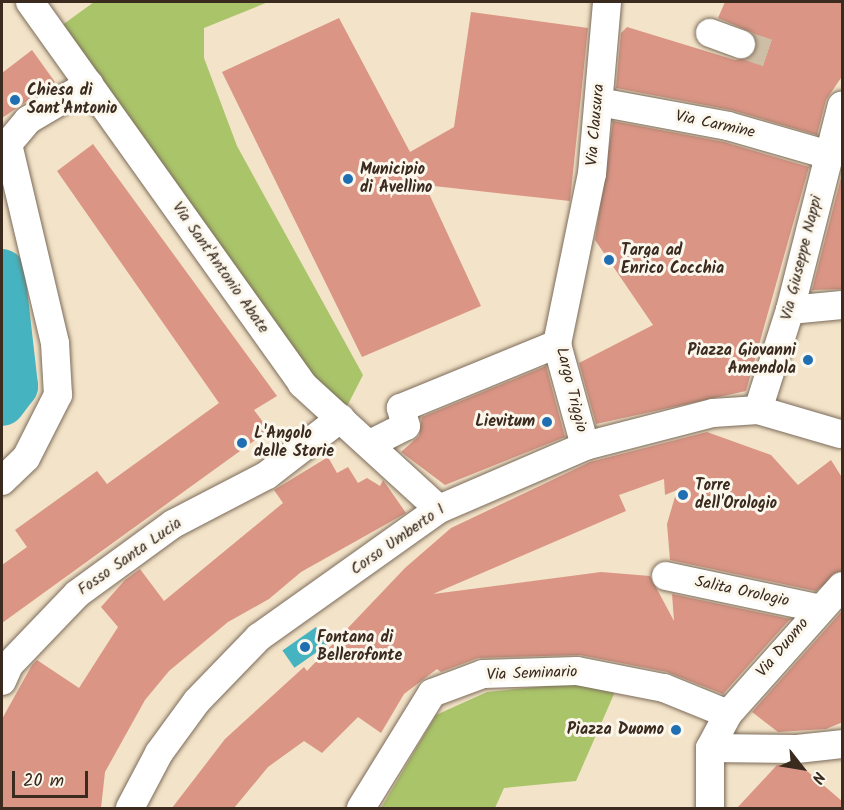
<!DOCTYPE html>
<style>
body{margin:0}
#map{position:relative;width:844px;height:810px;overflow:hidden;background:#f3e3c8;font-family:Kalam,sans-serif}
div>[style]{position:absolute}
[style*='--x']{left:calc(var(--x)*1px);top:calc(var(--y)*1px);width:calc(var(--w)*1px);rotate:calc(var(--a)*1deg)}
.green>*{inset:0;background:#aac46a}
.water>*{inset:0;background:#46b4c0;transform-origin:0 0}
.river>*{height:46px;margin:-23px;padding:0 23px;transform-origin:23px;border-radius:23px;background:#46b4c0}
.building>*{inset:0;background:#da9585}
.street-tunnel>*{height:28px;margin-top:-14px;transform-origin:0;background:repeating-linear-gradient(90deg,#cebea6 0 28px,transparent 0 42px)}
.roads{filter:drop-shadow(0 0 2px #7b6b5a) drop-shadow(0 0 2px #7b6b5a)}
.street>*{height:28px;margin:-14px;padding:0 14px;transform-origin:14px;border-radius:14px;background:#fff}
.dots>*{width:16px;height:16px;translate:-50% -50%;box-sizing:border-box;border:3px solid #fbf7ec;border-radius:50%}
span{translate:-50% -50%;white-space:nowrap;text-align:center;line-height:1.15;-webkit-text-stroke:6px #fbf7ec;paint-order:stroke}
.poi-label{font-size:16px;color:#3b2a1e;font-weight:700}
.left{translate:0 -50%;text-align:left}
.right{translate:-100% -50%;text-align:right}
.street-label{font-size:16px;color:#3b2a1e}
.frame{position:absolute;inset:0;border:3px solid #3b2a1e;pointer-events:none}
.north{position:absolute;left:772px;top:738px;width:60px;height:60px;-webkit-text-stroke:4px #fbf7ec;paint-order:stroke;rotate:121deg;font-size:16px;font-weight:700;line-height:24px;text-align:center;color:#3b2a1e}
.north::after{content:'';display:block;margin:auto;width:21px;height:27px;background:#3b2a1e;clip-path:polygon(50% 0,100% 100%,50% 72%,0 100%)}
.scale{position:absolute;left:12px;top:771px;width:76px;height:27px;box-sizing:border-box;border:3px solid #3b2a1e;border-top:0;padding-left:8px;font-size:18px;line-height:21px;white-space:nowrap;color:#3b2a1e;-webkit-text-stroke:4px #fbf7ec;paint-order:stroke}
</style>
<div id="map">
<div class="green">
<div style="clip-path:polygon(94px 2px,268px 2px,204px 28px,204px 58px,237px 146px,363px 375px,341px 418px,54px 31px)"></div>
<div style="clip-path:polygon(566px 684px,612px 689px,614px 694px,576px 781px,504px 788px,495px 808px,381px 808px,436px 715px,487px 692px)"></div>
</div>
<div class="water">
<div style="left:316px;top:627px;width:21px;height:41px;rotate:55deg"></div>
</div>
<div class="river">
<div style="--x:2;--y:272;--w:115;--a:83.5"></div>
<div style="--x:15;--y:386;--w:21;--a:127"></div>
</div>
<div class="building">
<div style="clip-path:polygon(725px 2px,843px 2px,843px 75px,826px 100px,817px 135px,731px 110px,616px 88px,621px 33px,627px 27px,735px 60px,751px 57px,757px 42px,753px 33px,718px 18px)"></div>
<div style="clip-path:polygon(471px 12px,588px 28px,570px 201px,425px 185px,481px 306px,362px 357px,222px 72px,339px 18px,410px 152px,454px 127px)"></div>
<div style="clip-path:polygon(32px 50px,55px 82px,2px 118px,2px 73px)"></div>
<div style="clip-path:polygon(613px 121px,724px 142px,809px 167px,746px 391px,596px 424px,579px 363px,653px 325px,595px 240px)"></div>
<div style="clip-path:polygon(93px 144px,277px 396px,254px 410px,269px 430px,2px 623px,2px 565px,27px 547px,15px 530px,97px 471px,107px 484px,219px 403px,57px 171px)"></div>
<div style="clip-path:polygon(843px 170px,843px 289px,812px 290px)"></div>
<div style="clip-path:polygon(546px 366px,565px 437px,445px 485px,401px 452px,419px 436px,422px 417px)"></div>
<div style="clip-path:polygon(707px 432px,771px 455px,798px 485px,831px 460px,843px 479px,843px 570px,816px 591px,670px 560px,667px 524px,677px 490px,665px 495px,664px 479px,619px 495px,626px 511px,433px 594px,601px 572px,650px 576px,674px 621px,672px 594px,790px 619px,723px 694px,667px 672px,580px 655px,478px 658px,441px 672px,437px 669px,404px 694px,381px 733px,358px 717px,322px 753px,304px 741px,268px 767px,234px 808px,172px 808px,225px 739px,304px 667px,307px 671px,405px 568px,451px 528px,590px 462px)"></div>
<div style="clip-path:polygon(328px 457px,337px 473px,348px 467px,358px 483px,367px 478px,380px 486px,383px 480px,406px 513px,301px 572px,269px 599px,228px 622px,169px 671px,145px 700px,105px 772px,101px 808px,2px 808px,2px 719px,32px 665px,37px 660px,79px 688px,118px 627px,101px 607px,125px 580px,140px 569px,164px 601px,283px 503px,274px 490px)"></div>
<div style="clip-path:polygon(843px 610px,843px 722px,826px 729px,778px 732px,752px 712px)"></div>
<div style="clip-path:polygon(777px 765px,800px 765px,843px 802px,843px 808px,737px 808px)"></div>
</div>
<div class="street-tunnel">
<div style="--x:741;--y:44;--w:41;--a:18.4"></div>
</div>
<div class="roads">
<div class="street">
<div style="--x:30;--y:2;--w:469;--a:54.5"></div>
<div style="--x:302;--y:384;--w:185;--a:42.4"></div>
<div style="--x:710;--y:33;--w:33;--a:20"></div>
<div style="--x:599;--y:102;--w:131;--a:10.5"></div>
<div style="--x:728;--y:126;--w:105;--a:16"></div>
<div style="--x:790;--y:310;--w:52;--a:-5.5"></div>
<div style="--x:758;--y:410;--w:105;--a:-72.3"></div>
<div style="--x:790;--y:310;--w:211;--a:-75.8"></div>
<div style="--x:370;--y:444;--w:40;--a:-26.6"></div>
<div style="--x:406;--y:426;--w:19;--a:-106"></div>
<div style="--x:401;--y:408;--w:169;--a:-22.3"></div>
<div style="--x:585;--y:446;--w:106;--a:-105.4"></div>
<div style="--x:557;--y:344;--w:174;--a:-78.4"></div>
<div style="--x:592;--y:174;--w:173;--a:-85"></div>
<div style="--x:2;--y:481;--w:33;--a:-44"></div>
<div style="--x:26;--y:458;--w:71;--a:-63.1"></div>
<div style="--x:58;--y:395;--w:52;--a:-93.3"></div>
<div style="--x:55;--y:343;--w:204;--a:-103.3"></div>
<div style="--x:8;--y:144;--w:31;--a:-50"></div>
<div style="--x:28;--y:120;--w:71;--a:-30.5"></div>
<div style="--x:666;--y:576;--w:154;--a:12"></div>
<div style="--x:2;--y:681;--w:17;--a:-66"></div>
<div style="--x:9;--y:665;--w:98;--a:-46.2"></div>
<div style="--x:77;--y:594;--w:119;--a:-36.1"></div>
<div style="--x:173;--y:524;--w:106;--a:-27.5"></div>
<div style="--x:267;--y:475;--w:93;--a:-37.6"></div>
<div style="--x:710;--y:748;--w:87;--a:0.7"></div>
<div style="--x:797;--y:749;--w:45;--a:-6.3"></div>
<div style="--x:130;--y:808;--w:62;--a:-62.2"></div>
<div style="--x:159;--y:753;--w:64;--a:-53.8"></div>
<div style="--x:197;--y:701;--w:89;--a:-45.9"></div>
<div style="--x:259;--y:637;--w:221;--a:-35.4"></div>
<div style="--x:439;--y:509;--w:159;--a:-23.3"></div>
<div style="--x:585;--y:446;--w:132;--a:-14.5"></div>
<div style="--x:713;--y:413;--w:45;--a:-3.8"></div>
<div style="--x:758;--y:410;--w:85;--a:16.3"></div>
<div style="--x:361;--y:808;--w:135;--a:-58.3"></div>
<div style="--x:432;--y:693;--w:54;--a:-20.4"></div>
<div style="--x:483;--y:674;--w:94;--a:-1.8"></div>
<div style="--x:577;--y:671;--w:89;--a:11.1"></div>
<div style="--x:664;--y:688;--w:69;--a:22.1"></div>
<div style="--x:710;--y:808;--w:60;--a:-90"></div>
<div style="--x:710;--y:748;--w:38;--a:-62"></div>
<div style="--x:728;--y:714;--w:171;--a:-48.3"></div>
</div>
</div>
<div class="dots">
<div style="left:15px;top:100px;background:#1f6fb2"></div>
<div style="left:348px;top:179px;background:#1f6fb2"></div>
<div style="left:609px;top:260px;background:#1f6fb2"></div>
<div style="left:808px;top:360px;background:#1f6fb2"></div>
<div style="left:547px;top:422px;background:#1f6fb2"></div>
<div style="left:242px;top:443px;background:#1f6fb2"></div>
<div style="left:683px;top:495px;background:#1f6fb2"></div>
<div style="left:305px;top:647px;background:#1f6fb2"></div>
<div style="left:676px;top:730px;background:#1f6fb2"></div>
</div>
<div class="poi-label">
<span class="left" style="left:27px;top:100px">Chiesa di<br>Sant'Antonio</span>
<span class="left" style="left:360px;top:179px">Municipio<br>di Avellino</span>
<span class="left" style="left:621px;top:260px">Targa ad<br>Enrico Cocchia</span>
<span class="right" style="left:796px;top:360px">Piazza Giovanni<br>Amendola</span>
<span class="right" style="left:535px;top:422px">Lievitum</span>
<span class="left" style="left:254px;top:443px">L'Angolo<br>delle Storie</span>
<span class="left" style="left:695px;top:495px">Torre<br>dell'Orologio</span>
<span class="left" style="left:317px;top:647px">Fontana di<br>Bellerofonte</span>
<span class="right" style="left:664px;top:730px">Piazza Duomo</span>
</div>
<div class="street-label">
<span style="left:596px;top:125px;rotate:-85deg">Via Clausura</span>
<span style="left:715px;top:125px;rotate:12deg">Via Carmine</span>
<span style="left:802px;top:258px;rotate:-76deg">Via Giuseppe Nappi</span>
<span style="left:220px;top:268px;rotate:55deg">Via Sant'Antonio Abate</span>
<span style="left:571px;top:390px;rotate:76deg">Largo Triggio</span>
<span style="left:398px;top:540px;rotate:-35deg">Corso Umberto I</span>
<span style="left:130px;top:557px;rotate:-35deg">Fosso Santa Lucia</span>
<span style="left:742px;top:592px;rotate:12deg">Salita Orologio</span>
<span style="left:783px;top:648px;rotate:-50deg">Via Duomo</span>
<span style="left:532px;top:674px;rotate:-2deg">Via Seminario</span>
</div>
<div class="frame"></div>
<div class="north">N</div>
<div class="scale">20 m</div>
</div>
